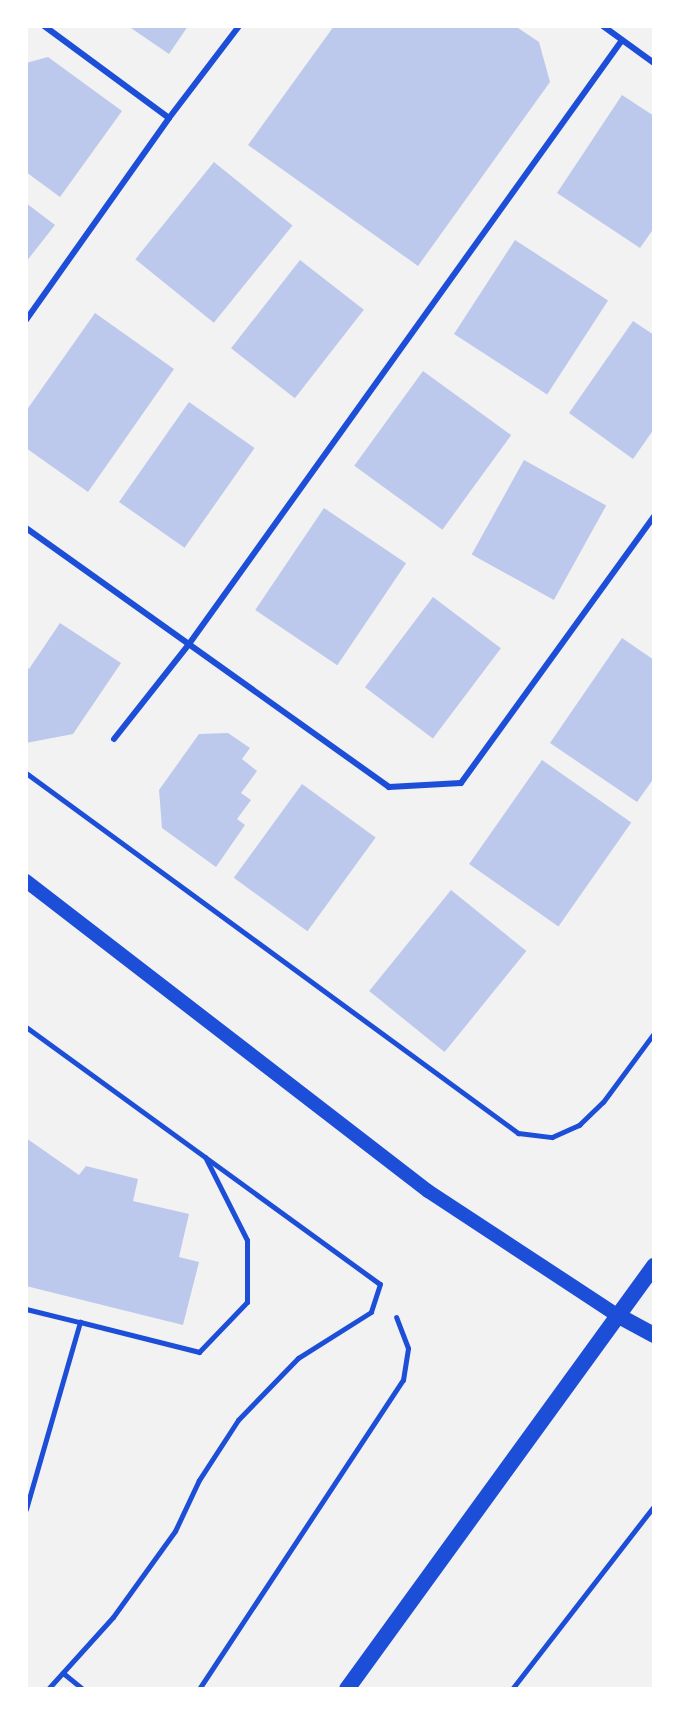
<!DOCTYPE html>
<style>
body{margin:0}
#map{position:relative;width:680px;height:1715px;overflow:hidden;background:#f2f2f2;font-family:Roboto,sans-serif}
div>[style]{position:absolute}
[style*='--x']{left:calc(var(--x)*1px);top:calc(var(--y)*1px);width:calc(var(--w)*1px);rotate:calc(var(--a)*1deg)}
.building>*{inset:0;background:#bdc9ec;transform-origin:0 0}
.path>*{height:5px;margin:-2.5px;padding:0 2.5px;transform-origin:2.5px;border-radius:2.5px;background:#1d4ed8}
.service>*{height:6px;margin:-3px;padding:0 3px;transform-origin:3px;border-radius:3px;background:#1d4ed8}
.tertiary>*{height:14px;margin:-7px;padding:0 7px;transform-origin:7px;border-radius:7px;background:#1d4ed8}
.secondary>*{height:16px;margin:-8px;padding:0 8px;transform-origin:8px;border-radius:8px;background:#1d4ed8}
span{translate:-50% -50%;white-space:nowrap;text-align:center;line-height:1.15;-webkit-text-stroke:6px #fff;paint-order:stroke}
.frame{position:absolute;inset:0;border:28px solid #fff;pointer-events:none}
</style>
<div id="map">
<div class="building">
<div style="clip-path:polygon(128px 26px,188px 26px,169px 54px)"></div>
<div style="clip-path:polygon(334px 26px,515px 26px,539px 42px,550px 82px,418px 266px,248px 145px)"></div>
<div style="clip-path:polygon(48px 57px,122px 111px,60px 197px,26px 172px,26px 63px)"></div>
<div style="clip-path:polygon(622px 95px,654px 116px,654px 228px,640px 248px,557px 193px)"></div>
<div style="left:214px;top:162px;width:101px;height:125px;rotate:39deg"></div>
<div style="clip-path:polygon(26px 203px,55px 225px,26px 262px)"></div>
<div style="left:515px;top:240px;width:111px;height:112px;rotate:33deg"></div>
<div style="left:300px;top:260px;width:81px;height:112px;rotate:38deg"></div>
<div style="clip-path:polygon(95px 313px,174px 369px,88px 492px,26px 448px,26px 411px)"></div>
<div style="clip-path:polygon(633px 321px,654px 335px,654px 429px,633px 459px,569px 413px)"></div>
<div style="left:423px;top:371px;width:109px;height:117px;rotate:36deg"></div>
<div style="left:189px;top:402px;width:80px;height:122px;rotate:35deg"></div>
<div style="left:524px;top:460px;width:94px;height:108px;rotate:29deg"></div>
<div style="left:324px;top:508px;width:99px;height:123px;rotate:34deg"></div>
<div style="left:433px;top:597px;width:85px;height:113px;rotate:37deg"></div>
<div style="clip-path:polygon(60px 623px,121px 663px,73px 734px,26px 743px,26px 667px,29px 669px)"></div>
<div style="clip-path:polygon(622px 638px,654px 660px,654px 778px,637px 802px,550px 743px)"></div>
<div style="clip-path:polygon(228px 733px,250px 748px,242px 759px,257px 771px,241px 793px,251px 800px,237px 819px,245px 825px,216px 867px,162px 828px,159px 790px,199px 734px)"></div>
<div style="left:542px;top:760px;width:109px;height:127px;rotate:35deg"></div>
<div style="left:302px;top:784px;width:91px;height:116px;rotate:36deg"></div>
<div style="left:451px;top:890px;width:97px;height:130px;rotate:39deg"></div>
<div style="clip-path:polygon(26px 1138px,79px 1175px,86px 1166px,138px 1179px,133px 1201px,189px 1214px,179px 1257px,199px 1262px,183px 1325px,26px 1286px)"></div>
</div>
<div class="path">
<div style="--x:26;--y:773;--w:610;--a:36.19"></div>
<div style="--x:518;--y:1133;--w:34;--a:7"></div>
<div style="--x:552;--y:1137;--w:30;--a:-24"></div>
<div style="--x:579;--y:1125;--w:33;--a:-44"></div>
<div style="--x:603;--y:1102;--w:86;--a:-53.5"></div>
<div style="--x:26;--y:1027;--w:437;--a:36"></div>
<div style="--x:380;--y:1284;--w:29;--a:108"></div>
<div style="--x:371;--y:1312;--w:86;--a:147.8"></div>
<div style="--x:298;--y:1358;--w:86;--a:134.1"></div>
<div style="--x:238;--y:1420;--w:72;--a:123"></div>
<div style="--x:199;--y:1480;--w:56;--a:115.2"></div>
<div style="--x:175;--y:1531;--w:106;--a:125.8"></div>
<div style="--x:113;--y:1617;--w:97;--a:132.1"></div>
<div style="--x:26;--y:1309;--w:55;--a:13.8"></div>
<div style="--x:26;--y:1509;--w:195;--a:-73.9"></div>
<div style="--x:80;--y:1322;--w:123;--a:14.1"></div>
<div style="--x:199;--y:1352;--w:69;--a:-46.2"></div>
<div style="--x:247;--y:1302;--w:62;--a:-90"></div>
<div style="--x:247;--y:1240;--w:93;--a:-116.8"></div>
<div style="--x:63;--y:1673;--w:26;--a:39"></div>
<div style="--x:199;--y:1689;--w:370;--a:-56.6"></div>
<div style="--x:403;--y:1380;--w:32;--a:-81"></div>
<div style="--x:408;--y:1348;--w:33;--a:-111"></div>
<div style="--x:512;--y:1689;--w:232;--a:-52.2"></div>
</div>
<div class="service">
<div style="--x:603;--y:26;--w:63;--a:36"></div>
<div style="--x:169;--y:118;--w:116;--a:-52.7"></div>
<div style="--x:26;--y:320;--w:247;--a:-54.7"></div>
<div style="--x:169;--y:118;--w:155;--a:-143.6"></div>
<div style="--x:26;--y:528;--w:446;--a:35.5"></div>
<div style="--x:389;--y:787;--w:72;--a:-3.2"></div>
<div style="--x:461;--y:783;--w:329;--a:-54.1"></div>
<div style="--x:114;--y:739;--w:121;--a:-51.7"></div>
<div style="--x:189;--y:644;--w:743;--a:-54.36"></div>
</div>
<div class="tertiary">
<div style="--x:26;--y:881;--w:508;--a:37.64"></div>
<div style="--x:428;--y:1191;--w:226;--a:33.3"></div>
</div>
<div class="secondary">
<div style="--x:617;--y:1315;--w:42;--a:28.4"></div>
<div style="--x:347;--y:1689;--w:523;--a:-54.03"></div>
</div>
<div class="frame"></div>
</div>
